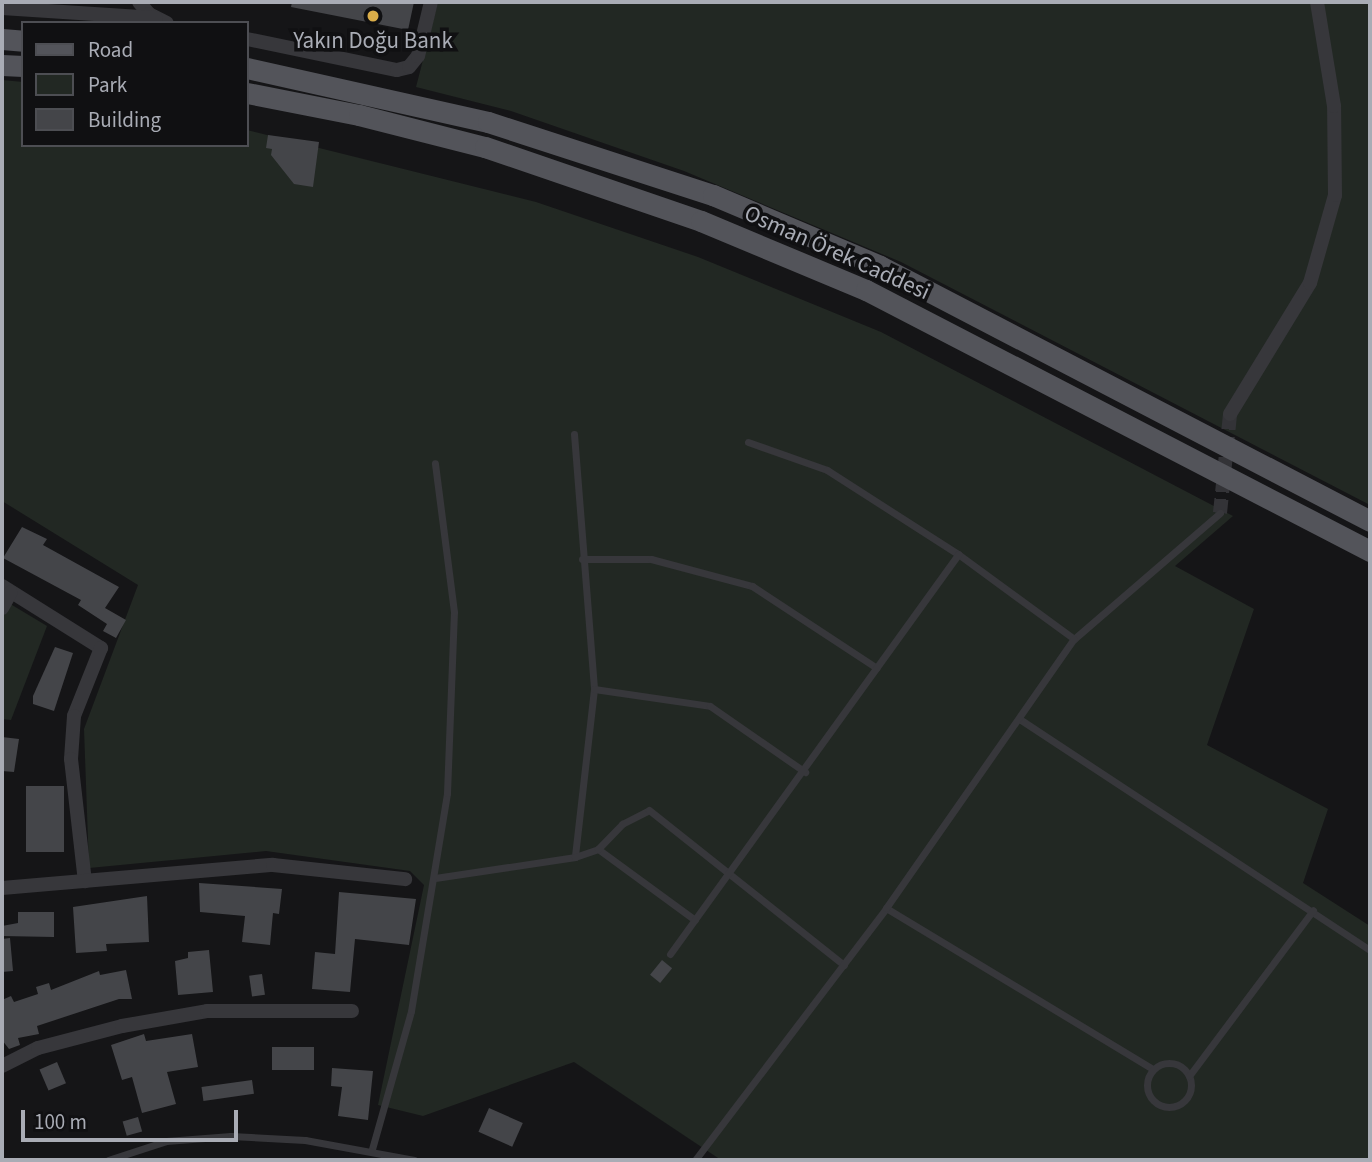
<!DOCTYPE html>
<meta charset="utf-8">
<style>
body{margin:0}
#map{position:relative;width:1372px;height:1162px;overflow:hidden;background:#151517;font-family:"Source Sans 3",sans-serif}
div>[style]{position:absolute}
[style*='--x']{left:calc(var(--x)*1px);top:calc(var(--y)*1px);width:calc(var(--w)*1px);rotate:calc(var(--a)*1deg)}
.green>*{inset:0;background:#222823}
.building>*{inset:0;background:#444549;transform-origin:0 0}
.street-tunnel>*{height:14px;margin-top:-7px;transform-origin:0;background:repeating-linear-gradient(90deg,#333337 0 14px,transparent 0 21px)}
.lane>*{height:7px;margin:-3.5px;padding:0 3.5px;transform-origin:3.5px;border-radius:3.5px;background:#37373b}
.lane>.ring{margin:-3.5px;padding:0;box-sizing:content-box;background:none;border:7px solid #37373b;border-radius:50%}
.street>*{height:14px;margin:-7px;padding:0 7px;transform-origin:7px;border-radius:7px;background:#37373b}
.primary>*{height:21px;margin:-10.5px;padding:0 10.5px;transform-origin:10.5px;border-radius:10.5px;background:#53545a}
.dots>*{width:19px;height:19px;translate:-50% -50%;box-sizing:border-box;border:4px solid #101012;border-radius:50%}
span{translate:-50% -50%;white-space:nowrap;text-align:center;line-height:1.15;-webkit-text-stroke:7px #101012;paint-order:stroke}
.poi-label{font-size:23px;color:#a9acb5}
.street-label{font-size:23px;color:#a9acb5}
.frame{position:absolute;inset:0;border:4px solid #a9acb5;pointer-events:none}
.legend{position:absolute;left:21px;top:21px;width:228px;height:126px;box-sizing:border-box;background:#101012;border:2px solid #4d4e53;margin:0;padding:9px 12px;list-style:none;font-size:21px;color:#a9acb5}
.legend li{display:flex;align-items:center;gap:14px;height:35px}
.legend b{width:35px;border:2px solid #4d4e53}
.scale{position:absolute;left:21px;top:1110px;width:217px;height:32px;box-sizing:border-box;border:4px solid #a9acb5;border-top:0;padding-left:9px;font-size:21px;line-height:24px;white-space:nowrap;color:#a9acb5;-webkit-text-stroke:5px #101012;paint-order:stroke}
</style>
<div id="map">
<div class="green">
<div style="clip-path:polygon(438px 2px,1370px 2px,1370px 505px,901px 262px,684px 171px,511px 111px,416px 87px)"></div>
<div style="clip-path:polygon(2px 80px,23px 82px,23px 145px,247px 145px,247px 130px,536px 202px,698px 257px,881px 332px,1233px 516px,1175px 566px,1254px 609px,1207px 745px,1328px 809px,1303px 883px,1370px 926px,1370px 1160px,721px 1160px,574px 1062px,423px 1116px,378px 1105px,424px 885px,410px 871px,266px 851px,89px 868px,84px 729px,138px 585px,2px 501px)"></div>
<div style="clip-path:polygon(2px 599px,47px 626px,11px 720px,2px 719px)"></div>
</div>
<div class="building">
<div style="clip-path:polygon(292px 2px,414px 2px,408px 30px,291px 7px)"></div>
<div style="clip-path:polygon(268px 135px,319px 142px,313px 187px,294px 184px,271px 155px,272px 149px,266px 148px)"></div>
<div style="clip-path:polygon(22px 527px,47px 539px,43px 545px,119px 587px,105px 608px,126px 620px,116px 638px,103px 631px,107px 624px,78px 605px,81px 600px,3px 558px)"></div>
<div style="clip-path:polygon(55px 647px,73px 653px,54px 711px,33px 704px,33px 696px)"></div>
<div style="clip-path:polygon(2px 737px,19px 739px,14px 772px,2px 771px)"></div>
<div style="left:26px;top:786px;width:38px;height:66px"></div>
<div style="clip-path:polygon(199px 883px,282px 889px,279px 914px,273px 913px,270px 945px,242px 942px,245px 916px,200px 912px)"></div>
<div style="clip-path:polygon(339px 892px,416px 899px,409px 945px,355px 939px,350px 992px,312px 989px,315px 952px,335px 954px)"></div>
<div style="clip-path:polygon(147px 896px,149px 942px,106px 944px,107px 951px,76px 953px,73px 907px)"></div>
<div style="clip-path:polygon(18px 912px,54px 912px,54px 937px,2px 936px,2px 926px,18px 923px)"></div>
<div style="clip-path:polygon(10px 938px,13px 971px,2px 972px,2px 939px)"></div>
<div style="clip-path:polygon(209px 950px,213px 992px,178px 995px,175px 961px,188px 958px,188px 952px)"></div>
<div style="left:662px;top:960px;width:13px;height:19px;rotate:39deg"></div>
<div style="clip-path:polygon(126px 970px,132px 999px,119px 999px,37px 1026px,39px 1034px,18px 1038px,20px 1045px,9px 1049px,2px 1040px,2px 1000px,11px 996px,14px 1002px,38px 994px,36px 987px,49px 983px,51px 990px,99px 971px,100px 975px)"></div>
<div style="left:262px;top:974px;width:21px;height:13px;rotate:82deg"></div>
<div style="clip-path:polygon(144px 1034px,146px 1041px,192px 1034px,198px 1067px,167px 1072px,176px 1104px,142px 1113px,132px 1077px,122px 1080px,111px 1045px)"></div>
<div style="left:272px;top:1047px;width:42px;height:23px"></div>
<div style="left:57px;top:1062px;width:23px;height:19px;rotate:67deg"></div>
<div style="clip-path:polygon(332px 1068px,373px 1071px,368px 1120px,338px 1116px,342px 1087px,331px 1086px)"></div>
<div style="left:252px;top:1080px;width:14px;height:51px;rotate:82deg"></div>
<div style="left:489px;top:1108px;width:37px;height:26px;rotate:24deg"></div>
<div style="left:138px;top:1117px;width:15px;height:16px;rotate:74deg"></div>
</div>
<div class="street-tunnel">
<div style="--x:1220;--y:513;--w:100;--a:-84.2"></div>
</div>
<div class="lane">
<div style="--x:574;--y:434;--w:256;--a:85.5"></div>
<div style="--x:594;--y:689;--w:169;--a:96.5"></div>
<div style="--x:748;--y:442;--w:84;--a:19.5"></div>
<div style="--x:827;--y:470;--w:156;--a:32.7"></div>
<div style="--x:958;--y:554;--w:144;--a:36.2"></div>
<div style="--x:1074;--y:639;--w:193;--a:-40.8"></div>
<div style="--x:582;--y:559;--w:69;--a:0"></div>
<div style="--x:651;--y:559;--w:105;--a:15"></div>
<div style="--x:752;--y:586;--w:149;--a:33.3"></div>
<div style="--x:594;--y:689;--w:117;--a:8.3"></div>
<div style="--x:710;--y:706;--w:116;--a:34.8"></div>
<div style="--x:1021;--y:720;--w:418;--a:33.4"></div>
<div style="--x:598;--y:849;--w:120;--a:36.2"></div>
<div style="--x:435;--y:878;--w:142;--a:-8.5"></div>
<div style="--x:575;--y:857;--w:24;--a:-19"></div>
<div style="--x:598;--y:849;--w:35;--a:-46"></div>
<div style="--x:622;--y:824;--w:30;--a:-27"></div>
<div style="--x:649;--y:810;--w:249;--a:38.5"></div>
<div style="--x:886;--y:908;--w:312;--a:31.1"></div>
<div style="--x:670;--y:954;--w:493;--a:-54.2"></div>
<div class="ring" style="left:1147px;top:1063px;width:37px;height:37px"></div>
<div style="--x:1189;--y:1076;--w:207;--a:-53.2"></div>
<div style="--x:372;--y:1149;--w:143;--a:-74.2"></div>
<div style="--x:411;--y:1011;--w:221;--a:-80.6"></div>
<div style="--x:447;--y:793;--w:181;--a:-87.8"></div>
<div style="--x:454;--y:612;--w:150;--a:-97.3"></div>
<div style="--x:108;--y:1160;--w:61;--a:-18.1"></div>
<div style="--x:166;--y:1141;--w:65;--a:-4.4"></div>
<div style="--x:231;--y:1136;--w:74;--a:3.1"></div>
<div style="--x:305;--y:1140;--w:111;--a:10.4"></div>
<div style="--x:695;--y:1160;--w:316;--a:-52.8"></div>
<div style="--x:886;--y:908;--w:328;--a:-55.1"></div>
</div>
<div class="street">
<div style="--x:139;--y:2;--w:16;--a:50"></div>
<div style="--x:149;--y:14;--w:20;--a:27"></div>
<div style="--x:2;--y:8;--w:154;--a:3.7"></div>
<div style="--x:247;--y:39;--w:153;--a:11.7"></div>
<div style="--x:397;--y:70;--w:12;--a:-14"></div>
<div style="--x:409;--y:67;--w:14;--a:-51"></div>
<div style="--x:418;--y:56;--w:56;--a:-76.5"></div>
<div style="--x:1230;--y:414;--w:153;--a:-58.6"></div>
<div style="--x:1310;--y:283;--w:91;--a:-74.1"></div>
<div style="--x:1335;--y:195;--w:89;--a:-90.6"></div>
<div style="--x:1334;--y:106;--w:105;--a:-99.3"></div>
<div style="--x:2;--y:586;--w:117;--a:32.1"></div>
<div style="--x:101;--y:648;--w:73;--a:111.7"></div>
<div style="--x:74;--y:716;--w:43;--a:94"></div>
<div style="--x:71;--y:759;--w:123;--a:83.5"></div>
<div style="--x:2;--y:608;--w:18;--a:-61"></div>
<div style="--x:2;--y:888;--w:272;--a:-4.9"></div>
<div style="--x:273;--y:865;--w:133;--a:6.1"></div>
<div style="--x:2;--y:1066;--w:40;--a:-26.6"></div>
<div style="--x:38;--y:1048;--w:87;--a:-14.7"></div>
<div style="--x:122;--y:1026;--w:86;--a:-10"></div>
<div style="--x:207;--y:1011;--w:145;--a:0"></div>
</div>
<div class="primary">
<div style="--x:2;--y:39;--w:21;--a:5"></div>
<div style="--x:2;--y:65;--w:21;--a:3"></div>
<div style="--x:247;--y:68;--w:247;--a:12.6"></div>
<div style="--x:488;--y:122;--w:237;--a:18"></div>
<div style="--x:713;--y:195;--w:181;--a:23"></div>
<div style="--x:880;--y:266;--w:552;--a:27.49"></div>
<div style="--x:247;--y:93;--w:114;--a:11.1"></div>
<div style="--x:359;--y:115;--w:130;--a:14.3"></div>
<div style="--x:485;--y:147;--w:228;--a:18.9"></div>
<div style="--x:701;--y:221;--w:179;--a:22.7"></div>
<div style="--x:866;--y:290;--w:568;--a:27.38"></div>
</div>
<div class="dots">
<div style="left:373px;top:16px;background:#dbae49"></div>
</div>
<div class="poi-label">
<span style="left:373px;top:41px">Yakın Doğu Bank</span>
</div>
<div class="street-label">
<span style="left:837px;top:253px;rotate:24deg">Osman Örek Caddesi</span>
</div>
<div class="frame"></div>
<ul class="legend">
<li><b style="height:9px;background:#53545a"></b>Road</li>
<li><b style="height:19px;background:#222823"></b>Park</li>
<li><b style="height:19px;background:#444549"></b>Building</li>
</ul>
<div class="scale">100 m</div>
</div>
